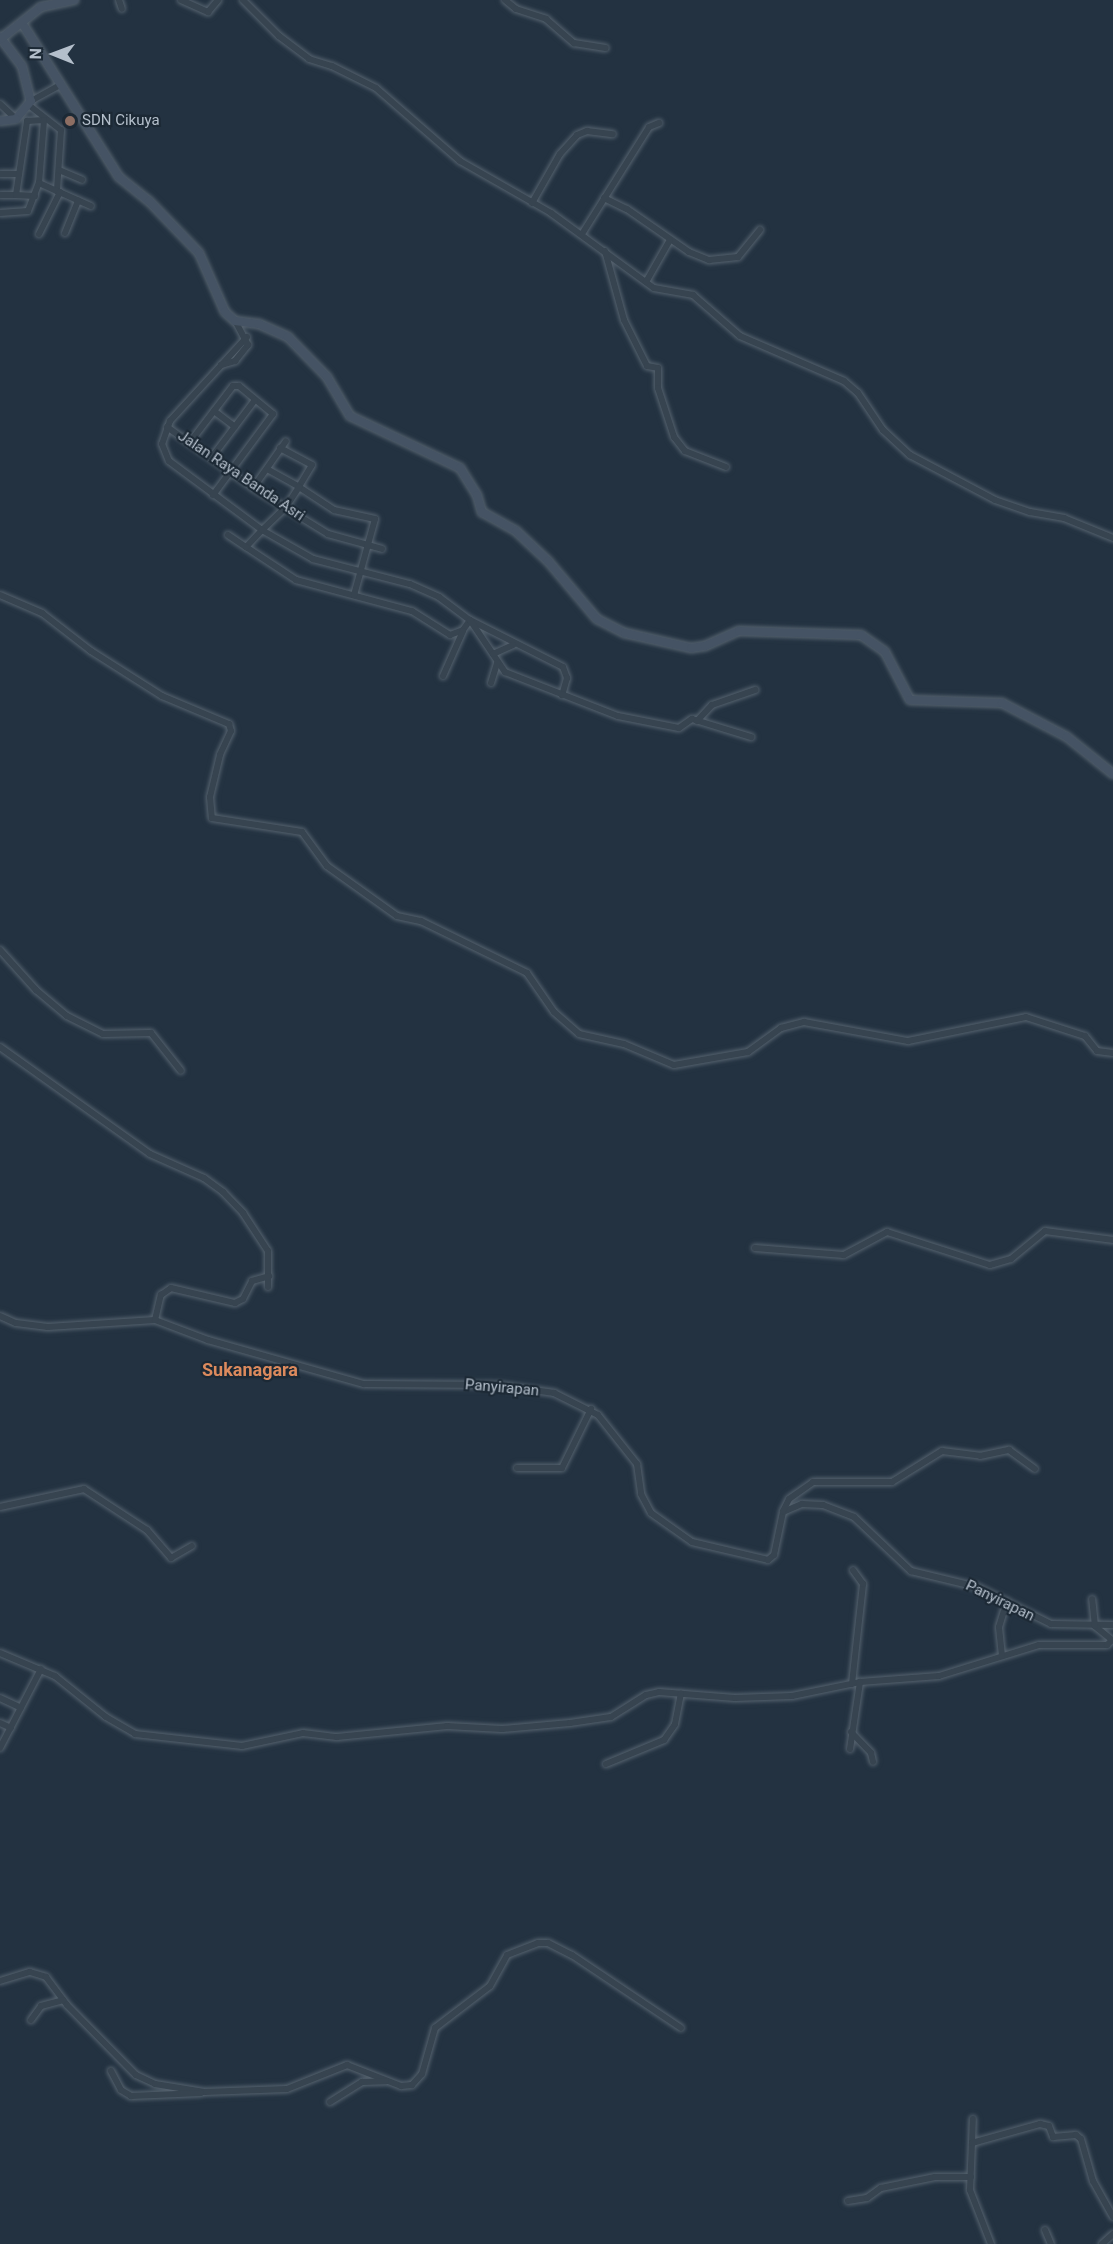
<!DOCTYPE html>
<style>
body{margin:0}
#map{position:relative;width:1113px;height:2244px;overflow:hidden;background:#233241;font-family:Roboto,sans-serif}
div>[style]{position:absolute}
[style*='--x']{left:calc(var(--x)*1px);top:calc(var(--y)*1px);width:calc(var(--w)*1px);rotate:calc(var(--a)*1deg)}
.roads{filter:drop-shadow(0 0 2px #55626e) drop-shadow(0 0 2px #55626e)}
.street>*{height:6px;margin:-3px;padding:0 3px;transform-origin:3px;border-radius:3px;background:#374450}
.secondary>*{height:8px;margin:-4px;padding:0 4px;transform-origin:4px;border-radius:4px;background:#455364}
.dots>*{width:16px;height:16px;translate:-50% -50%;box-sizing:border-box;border:3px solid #1c2935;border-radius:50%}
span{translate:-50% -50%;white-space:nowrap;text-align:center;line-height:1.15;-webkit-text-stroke:4.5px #1c2935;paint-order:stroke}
.poi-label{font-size:15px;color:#b4bfcb}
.left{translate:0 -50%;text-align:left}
.street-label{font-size:15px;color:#b4bfcb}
.quarter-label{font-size:18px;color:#dc8a5d;font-weight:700}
.north{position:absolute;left:24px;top:24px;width:60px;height:60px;-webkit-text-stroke:4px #1c2935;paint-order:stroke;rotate:271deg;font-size:16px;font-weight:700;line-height:24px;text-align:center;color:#b4bfcb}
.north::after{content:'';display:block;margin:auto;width:21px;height:27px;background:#b4bfcb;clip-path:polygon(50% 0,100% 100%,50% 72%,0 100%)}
</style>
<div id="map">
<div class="roads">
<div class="street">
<div style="--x:119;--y:0;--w:9;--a:72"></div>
<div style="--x:181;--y:0;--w:30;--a:24"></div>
<div style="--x:208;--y:12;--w:16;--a:-50"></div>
<div style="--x:243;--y:0;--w:51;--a:45"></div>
<div style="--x:279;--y:36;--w:38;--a:37"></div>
<div style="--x:309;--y:59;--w:24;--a:17"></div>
<div style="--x:332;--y:66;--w:49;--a:26.6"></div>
<div style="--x:376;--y:88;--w:111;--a:41"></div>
<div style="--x:460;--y:161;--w:105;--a:29.7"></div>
<div style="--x:551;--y:213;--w:127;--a:36.1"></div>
<div style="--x:654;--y:288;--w:40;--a:10"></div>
<div style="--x:693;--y:295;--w:62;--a:41.1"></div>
<div style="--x:740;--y:336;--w:113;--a:23.4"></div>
<div style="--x:844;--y:381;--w:18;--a:41"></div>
<div style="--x:858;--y:393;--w:45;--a:56"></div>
<div style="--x:883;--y:430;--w:37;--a:43"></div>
<div style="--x:910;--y:455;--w:96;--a:27.9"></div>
<div style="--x:995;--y:500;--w:37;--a:19"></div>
<div style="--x:1030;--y:512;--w:35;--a:10"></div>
<div style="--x:1064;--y:518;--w:53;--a:22.2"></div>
<div style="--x:505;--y:0;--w:14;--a:39"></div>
<div style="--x:516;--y:9;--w:32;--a:18"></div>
<div style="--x:546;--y:19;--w:37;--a:41"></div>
<div style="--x:574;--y:43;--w:32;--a:9"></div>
<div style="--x:31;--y:101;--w:33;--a:-29"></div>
<div style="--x:0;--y:104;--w:22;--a:43"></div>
<div style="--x:30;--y:106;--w:39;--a:38"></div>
<div style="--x:61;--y:130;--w:61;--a:93.8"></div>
<div style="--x:57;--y:191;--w:37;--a:24"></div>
<div style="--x:59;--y:170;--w:25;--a:23"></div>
<div style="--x:0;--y:174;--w:19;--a:0"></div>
<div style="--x:0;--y:195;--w:16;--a:0"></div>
<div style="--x:16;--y:195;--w:75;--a:-81.5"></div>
<div style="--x:27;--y:121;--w:17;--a:-3"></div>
<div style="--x:44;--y:120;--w:63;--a:94.5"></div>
<div style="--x:39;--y:183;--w:20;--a:24"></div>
<div style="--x:16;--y:195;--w:19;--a:3"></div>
<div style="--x:604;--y:198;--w:25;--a:26"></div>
<div style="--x:627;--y:209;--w:75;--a:34.7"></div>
<div style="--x:689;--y:252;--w:22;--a:22"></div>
<div style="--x:709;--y:260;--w:29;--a:-6"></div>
<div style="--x:738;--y:257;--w:35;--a:-51"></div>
<div style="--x:532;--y:203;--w:56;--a:-60.3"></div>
<div style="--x:560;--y:154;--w:25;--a:-48"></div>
<div style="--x:577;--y:135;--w:11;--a:-22"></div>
<div style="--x:587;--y:131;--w:26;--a:7"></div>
<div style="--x:0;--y:213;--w:28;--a:-4"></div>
<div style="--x:28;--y:211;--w:30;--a:-69"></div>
<div style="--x:65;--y:233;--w:35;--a:-68"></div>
<div style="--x:39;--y:234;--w:47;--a:-63.4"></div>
<div style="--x:582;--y:234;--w:126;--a:-57.9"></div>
<div style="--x:649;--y:127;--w:11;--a:-22"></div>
<div style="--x:605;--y:251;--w:72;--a:74.6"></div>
<div style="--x:624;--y:320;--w:51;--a:63.4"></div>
<div style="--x:647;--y:366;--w:11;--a:10"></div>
<div style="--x:658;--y:368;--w:20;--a:90"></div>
<div style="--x:658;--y:388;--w:52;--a:71.9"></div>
<div style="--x:674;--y:437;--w:18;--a:52"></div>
<div style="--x:685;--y:451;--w:44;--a:21.3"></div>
<div style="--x:646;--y:282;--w:48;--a:-60.3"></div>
<div style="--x:247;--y:337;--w:114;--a:132.5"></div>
<div style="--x:170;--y:421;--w:24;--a:109"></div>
<div style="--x:162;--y:444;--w:18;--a:68"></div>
<div style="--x:169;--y:461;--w:116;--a:36.6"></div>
<div style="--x:262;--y:530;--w:23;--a:133"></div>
<div style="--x:246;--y:547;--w:60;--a:33.4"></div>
<div style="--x:296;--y:580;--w:120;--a:15"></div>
<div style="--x:412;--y:611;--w:45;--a:32.3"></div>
<div style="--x:450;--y:635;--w:14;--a:-21"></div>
<div style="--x:463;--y:630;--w:12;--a:-55"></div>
<div style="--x:470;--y:620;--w:104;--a:26.8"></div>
<div style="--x:563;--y:667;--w:12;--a:70"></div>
<div style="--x:567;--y:678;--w:18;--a:106"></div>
<div style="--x:221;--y:365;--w:15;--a:-16"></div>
<div style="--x:235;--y:361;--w:21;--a:-51"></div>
<div style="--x:248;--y:345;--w:27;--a:-118"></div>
<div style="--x:214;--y:411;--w:26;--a:37"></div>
<div style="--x:167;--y:427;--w:105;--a:35.3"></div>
<div style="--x:253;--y:488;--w:88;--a:31.5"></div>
<div style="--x:328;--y:534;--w:56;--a:15.5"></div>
<div style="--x:191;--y:441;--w:69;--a:-52.6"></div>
<div style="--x:233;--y:386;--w:6;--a:0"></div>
<div style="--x:239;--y:386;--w:44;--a:39.5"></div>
<div style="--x:273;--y:414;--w:101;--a:126.5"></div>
<div style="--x:280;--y:448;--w:36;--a:28"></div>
<div style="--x:312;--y:465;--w:26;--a:121"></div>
<div style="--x:299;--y:487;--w:42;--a:33.3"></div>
<div style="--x:334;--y:510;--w:42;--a:12.4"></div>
<div style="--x:375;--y:519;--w:79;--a:105.4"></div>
<div style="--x:212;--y:457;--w:71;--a:-53"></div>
<div style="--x:267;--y:469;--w:37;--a:29"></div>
<div style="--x:299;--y:487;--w:24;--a:123"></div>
<div style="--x:286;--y:507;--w:33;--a:136"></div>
<div style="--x:262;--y:530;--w:59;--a:29.6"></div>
<div style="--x:313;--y:559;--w:100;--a:14.5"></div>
<div style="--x:410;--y:584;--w:32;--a:24"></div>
<div style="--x:439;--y:597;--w:39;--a:37"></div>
<div style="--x:470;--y:620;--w:63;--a:56.1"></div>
<div style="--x:505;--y:672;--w:121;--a:21.3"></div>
<div style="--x:618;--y:716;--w:62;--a:11.1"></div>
<div style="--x:679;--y:728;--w:16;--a:-35"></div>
<div style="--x:692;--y:719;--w:62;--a:17"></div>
<div style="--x:253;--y:488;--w:57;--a:-54.9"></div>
<div style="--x:228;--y:535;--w:22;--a:34"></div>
<div style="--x:0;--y:595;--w:46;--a:23.2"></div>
<div style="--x:42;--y:613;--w:62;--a:37.8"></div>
<div style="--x:91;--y:651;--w:84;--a:32.4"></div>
<div style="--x:162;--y:696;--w:73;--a:22.7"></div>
<div style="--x:229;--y:724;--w:7;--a:74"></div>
<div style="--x:231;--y:731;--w:26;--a:115"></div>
<div style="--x:220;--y:755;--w:43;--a:103.4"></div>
<div style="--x:210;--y:797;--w:21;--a:85"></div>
<div style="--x:212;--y:818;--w:91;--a:8.8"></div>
<div style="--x:302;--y:832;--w:42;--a:53.7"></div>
<div style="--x:327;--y:866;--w:86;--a:35.5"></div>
<div style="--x:397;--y:916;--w:25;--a:12"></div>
<div style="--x:421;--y:921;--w:118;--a:26.1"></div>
<div style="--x:527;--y:973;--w:47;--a:55.3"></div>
<div style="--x:554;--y:1012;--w:33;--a:41"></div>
<div style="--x:579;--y:1034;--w:46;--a:12.5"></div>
<div style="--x:624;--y:1044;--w:54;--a:22.8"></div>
<div style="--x:674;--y:1065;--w:75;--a:-10"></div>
<div style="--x:748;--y:1052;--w:41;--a:-36"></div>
<div style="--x:781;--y:1028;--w:24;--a:-15"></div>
<div style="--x:804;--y:1022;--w:106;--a:10.4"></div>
<div style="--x:908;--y:1041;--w:120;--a:-11.5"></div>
<div style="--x:1026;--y:1017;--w:62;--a:17.9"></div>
<div style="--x:1085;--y:1036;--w:19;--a:51"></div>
<div style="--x:1097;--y:1051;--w:16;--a:7"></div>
<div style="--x:493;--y:654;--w:22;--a:-24"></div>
<div style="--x:443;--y:676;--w:49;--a:-66"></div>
<div style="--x:491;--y:683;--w:21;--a:-73"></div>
<div style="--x:697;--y:721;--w:22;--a:-47"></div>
<div style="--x:712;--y:705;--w:46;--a:-19.2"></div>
<div style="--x:0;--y:950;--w:54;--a:48"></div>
<div style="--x:36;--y:990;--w:40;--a:40"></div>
<div style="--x:67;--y:1016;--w:40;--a:26.6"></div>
<div style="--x:103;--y:1034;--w:48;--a:-1.2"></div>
<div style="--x:151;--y:1033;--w:48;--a:51.7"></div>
<div style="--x:0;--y:1047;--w:184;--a:35.5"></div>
<div style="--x:150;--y:1154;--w:59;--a:24"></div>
<div style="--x:204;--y:1178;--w:24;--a:36"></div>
<div style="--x:223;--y:1192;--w:29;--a:46"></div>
<div style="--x:243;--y:1213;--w:45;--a:56.7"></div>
<div style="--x:268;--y:1251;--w:36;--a:90"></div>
<div style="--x:755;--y:1248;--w:89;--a:4.5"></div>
<div style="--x:844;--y:1255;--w:49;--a:-28.1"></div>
<div style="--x:887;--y:1232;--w:108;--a:17.8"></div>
<div style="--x:990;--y:1265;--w:22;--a:-16"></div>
<div style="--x:1011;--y:1259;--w:44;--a:-39.5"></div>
<div style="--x:1045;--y:1231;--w:69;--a:7.5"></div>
<div style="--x:0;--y:1316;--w:17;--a:24"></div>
<div style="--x:16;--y:1323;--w:32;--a:7"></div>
<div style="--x:48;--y:1327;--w:107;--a:-3.7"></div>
<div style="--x:155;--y:1320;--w:57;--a:20.7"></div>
<div style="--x:208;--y:1340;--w:162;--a:15.8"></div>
<div style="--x:364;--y:1384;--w:134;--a:0.4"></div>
<div style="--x:498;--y:1385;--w:57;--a:8.1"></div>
<div style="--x:554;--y:1393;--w:49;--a:26.6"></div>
<div style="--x:598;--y:1415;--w:63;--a:51.5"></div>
<div style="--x:637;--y:1464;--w:30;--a:82"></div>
<div style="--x:641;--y:1494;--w:21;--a:62"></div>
<div style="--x:651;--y:1513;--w:50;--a:35.3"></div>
<div style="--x:692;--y:1542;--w:78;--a:13.3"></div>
<div style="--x:768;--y:1560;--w:8;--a:-40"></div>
<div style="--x:774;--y:1555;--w:44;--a:-78.2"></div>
<div style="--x:783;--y:1512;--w:21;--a:-23"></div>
<div style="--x:802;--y:1504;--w:21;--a:3"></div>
<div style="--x:823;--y:1505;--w:33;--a:21"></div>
<div style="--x:854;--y:1517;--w:79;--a:43.5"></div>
<div style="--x:911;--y:1571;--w:68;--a:13.6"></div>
<div style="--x:977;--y:1587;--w:83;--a:26.6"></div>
<div style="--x:1051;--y:1624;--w:62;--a:0.9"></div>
<div style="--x:155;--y:1320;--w:26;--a:-77"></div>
<div style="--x:161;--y:1295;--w:12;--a:-35"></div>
<div style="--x:171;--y:1288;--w:66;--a:13.2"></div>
<div style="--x:235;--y:1303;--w:9;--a:-27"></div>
<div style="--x:243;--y:1299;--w:20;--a:-63"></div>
<div style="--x:252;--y:1281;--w:18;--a:-16"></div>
<div style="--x:517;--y:1468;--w:45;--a:0"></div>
<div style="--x:562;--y:1468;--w:66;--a:-63.8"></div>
<div style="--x:0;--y:1507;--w:86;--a:-12.1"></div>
<div style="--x:84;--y:1489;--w:75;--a:33.1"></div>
<div style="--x:147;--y:1530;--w:37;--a:49"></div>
<div style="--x:171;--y:1558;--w:24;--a:-30"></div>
<div style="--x:783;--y:1511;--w:13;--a:-63"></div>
<div style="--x:789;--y:1499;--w:29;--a:-35"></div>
<div style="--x:813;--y:1482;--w:79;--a:0"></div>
<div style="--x:892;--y:1482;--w:59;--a:-31.8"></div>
<div style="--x:942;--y:1451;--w:38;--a:7"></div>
<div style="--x:980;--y:1456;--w:30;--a:-12"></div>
<div style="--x:1009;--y:1450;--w:32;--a:36"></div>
<div style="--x:0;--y:1653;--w:60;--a:22.7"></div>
<div style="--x:55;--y:1676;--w:65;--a:38.8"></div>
<div style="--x:106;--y:1717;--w:34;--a:30"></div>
<div style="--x:135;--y:1734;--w:108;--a:6.4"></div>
<div style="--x:242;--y:1746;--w:62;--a:-12"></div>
<div style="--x:303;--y:1733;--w:34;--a:7"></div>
<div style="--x:337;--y:1737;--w:111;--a:-5.7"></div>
<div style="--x:447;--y:1726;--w:55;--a:3.1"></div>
<div style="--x:502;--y:1729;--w:68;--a:-5"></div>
<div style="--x:570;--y:1723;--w:41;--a:-8.3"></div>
<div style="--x:611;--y:1717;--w:41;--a:-32.2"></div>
<div style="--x:646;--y:1695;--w:13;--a:-13"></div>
<div style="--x:659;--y:1692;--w:76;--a:4.5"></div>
<div style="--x:735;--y:1698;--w:57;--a:-2"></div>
<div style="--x:792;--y:1696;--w:69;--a:-11.6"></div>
<div style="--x:860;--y:1682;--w:79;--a:-4.3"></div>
<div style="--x:939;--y:1676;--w:105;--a:-17.2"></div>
<div style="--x:1039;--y:1645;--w:68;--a:0"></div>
<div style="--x:1107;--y:1645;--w:7;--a:-45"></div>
<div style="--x:1112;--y:1640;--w:22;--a:-141"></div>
<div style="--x:1095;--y:1626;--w:27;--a:-96"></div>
<div style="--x:1002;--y:1656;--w:29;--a:-96"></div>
<div style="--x:999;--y:1627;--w:27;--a:-73"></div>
<div style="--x:852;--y:1684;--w:101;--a:-83.7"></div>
<div style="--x:863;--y:1584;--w:17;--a:-126"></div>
<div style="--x:0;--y:1698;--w:23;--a:25"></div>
<div style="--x:0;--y:1723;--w:12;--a:24"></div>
<div style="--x:851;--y:1732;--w:29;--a:46"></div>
<div style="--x:871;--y:1753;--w:9;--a:77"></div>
<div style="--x:0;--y:1748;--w:89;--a:-62.6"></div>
<div style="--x:850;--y:1749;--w:68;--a:-81.5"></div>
<div style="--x:606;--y:1764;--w:63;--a:-22.5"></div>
<div style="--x:664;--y:1740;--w:19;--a:-55"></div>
<div style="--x:675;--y:1724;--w:31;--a:-79"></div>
<div style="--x:0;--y:1981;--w:31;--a:-17"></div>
<div style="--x:30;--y:1972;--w:17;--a:17"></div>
<div style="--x:46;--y:1977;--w:35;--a:53"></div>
<div style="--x:67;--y:2005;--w:98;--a:45.4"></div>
<div style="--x:136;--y:2075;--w:21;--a:25"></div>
<div style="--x:155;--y:2084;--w:50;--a:9.3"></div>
<div style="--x:204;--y:2092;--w:83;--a:-2.1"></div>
<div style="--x:287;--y:2089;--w:65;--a:-21.8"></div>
<div style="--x:347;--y:2065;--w:58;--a:21.3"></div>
<div style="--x:401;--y:2086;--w:11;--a:-5"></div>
<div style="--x:412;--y:2085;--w:15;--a:-48"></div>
<div style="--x:422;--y:2074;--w:48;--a:-74.2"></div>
<div style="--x:435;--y:2028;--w:69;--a:-37.4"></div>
<div style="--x:490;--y:1986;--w:35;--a:-61"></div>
<div style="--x:507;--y:1955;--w:33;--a:-21"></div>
<div style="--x:538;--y:1943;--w:10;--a:0"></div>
<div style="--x:548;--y:1943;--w:27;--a:27"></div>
<div style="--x:572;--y:1955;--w:131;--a:33.8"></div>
<div style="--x:31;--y:2020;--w:17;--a:-54"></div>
<div style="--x:41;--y:2006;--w:23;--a:-15"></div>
<div style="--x:111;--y:2071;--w:21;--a:62"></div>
<div style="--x:121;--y:2090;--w:12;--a:31"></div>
<div style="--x:131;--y:2096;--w:70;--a:-2.5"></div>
<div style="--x:330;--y:2102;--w:38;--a:-32"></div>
<div style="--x:362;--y:2082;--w:24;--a:-2"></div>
<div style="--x:972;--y:2143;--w:24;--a:-88"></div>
<div style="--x:848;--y:2201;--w:19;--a:-9"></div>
<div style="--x:867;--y:2198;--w:17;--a:-36"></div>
<div style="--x:881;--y:2188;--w:55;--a:-11.5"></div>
<div style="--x:935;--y:2177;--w:36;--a:0"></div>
<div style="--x:1045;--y:2230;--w:15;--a:67"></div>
<div style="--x:991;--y:2244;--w:58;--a:-111.3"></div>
<div style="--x:970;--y:2190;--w:47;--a:-87.6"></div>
<div style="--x:972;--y:2143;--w:71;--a:-15.6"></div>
<div style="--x:1040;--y:2124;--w:9;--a:13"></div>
<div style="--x:1049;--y:2126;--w:12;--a:70"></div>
<div style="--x:1053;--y:2137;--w:23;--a:-5"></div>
<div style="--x:1076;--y:2135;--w:6;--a:39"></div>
<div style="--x:1081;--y:2139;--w:44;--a:74.1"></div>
<div style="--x:1093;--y:2181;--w:41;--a:60.9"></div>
<div style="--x:1102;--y:2244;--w:15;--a:-42"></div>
</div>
<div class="secondary">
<div style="--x:22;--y:23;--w:182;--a:57.8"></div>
<div style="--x:119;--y:177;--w:38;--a:39"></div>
<div style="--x:149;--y:201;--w:72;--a:46.1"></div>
<div style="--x:199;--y:253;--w:64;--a:66.2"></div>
<div style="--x:225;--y:312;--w:13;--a:42"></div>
<div style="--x:235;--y:321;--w:24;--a:7"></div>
<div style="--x:259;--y:324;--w:32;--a:24"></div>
<div style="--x:288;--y:337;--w:56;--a:45.7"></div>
<div style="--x:327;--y:377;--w:45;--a:59.5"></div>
<div style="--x:350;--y:416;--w:122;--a:25.3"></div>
<div style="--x:460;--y:468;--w:32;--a:58"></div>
<div style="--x:477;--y:495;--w:18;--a:74"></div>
<div style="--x:482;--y:512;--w:39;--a:29"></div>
<div style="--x:516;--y:531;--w:44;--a:43.2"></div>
<div style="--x:548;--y:561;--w:76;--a:49.8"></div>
<div style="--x:597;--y:619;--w:31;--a:27"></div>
<div style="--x:625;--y:633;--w:68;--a:12.8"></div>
<div style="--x:691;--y:648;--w:14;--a:-8"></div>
<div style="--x:705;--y:646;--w:37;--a:-24"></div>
<div style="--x:739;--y:631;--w:122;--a:1.9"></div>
<div style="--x:861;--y:635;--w:29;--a:35"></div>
<div style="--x:885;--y:652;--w:54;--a:62.5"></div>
<div style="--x:910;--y:700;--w:92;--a:1.9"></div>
<div style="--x:1002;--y:703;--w:73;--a:27.6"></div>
<div style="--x:1067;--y:737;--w:59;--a:38.8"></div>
<div style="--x:0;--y:37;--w:36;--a:53"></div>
<div style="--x:22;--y:66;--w:36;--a:76"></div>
<div style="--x:31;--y:101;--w:23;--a:130"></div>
<div style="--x:16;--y:119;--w:16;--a:173"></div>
<div style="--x:2;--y:38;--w:50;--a:-38.5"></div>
<div style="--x:41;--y:7;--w:34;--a:-12"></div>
</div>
</div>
<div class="dots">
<div style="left:70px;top:121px;background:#8d6e63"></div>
</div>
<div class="poi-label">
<span class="left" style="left:82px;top:121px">SDN Cikuya</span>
</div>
<div class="street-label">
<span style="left:241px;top:476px;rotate:34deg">Jalan Raya Banda Asri</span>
<span style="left:502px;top:1388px;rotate:5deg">Panyirapan</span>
<span style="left:1000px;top:1601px;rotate:26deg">Panyirapan</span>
</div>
<div class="quarter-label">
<span style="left:250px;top:1370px">Sukanagara</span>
</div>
<div class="north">N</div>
</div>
